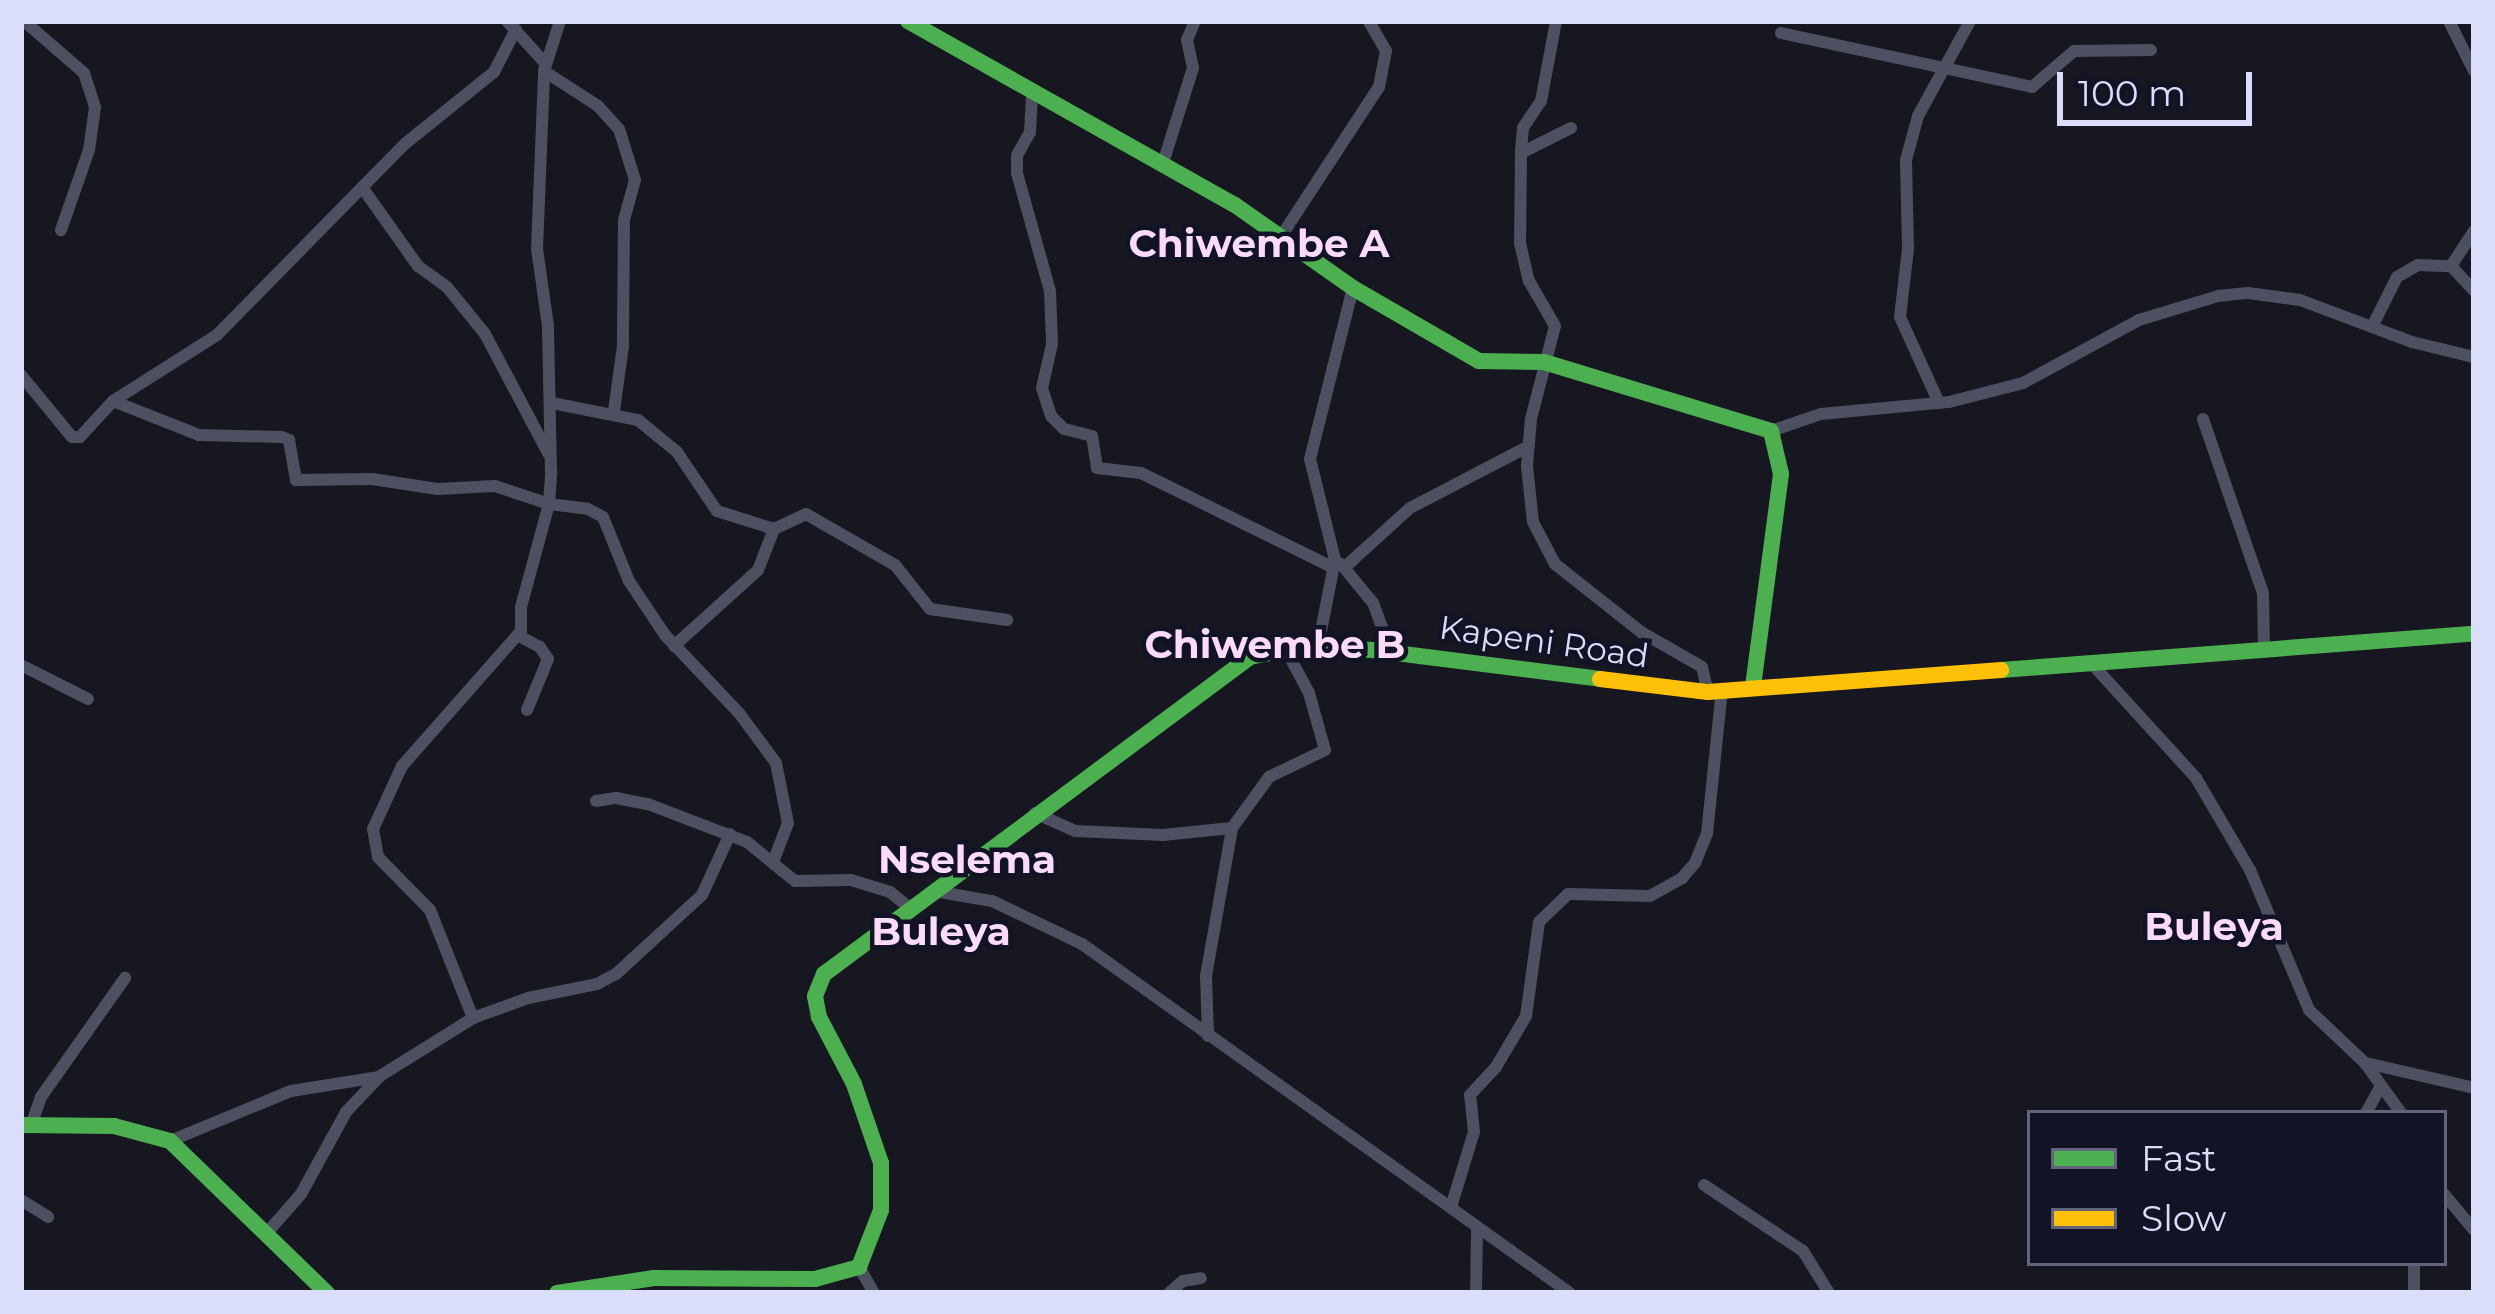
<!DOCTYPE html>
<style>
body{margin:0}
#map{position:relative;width:2495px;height:1314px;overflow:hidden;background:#161721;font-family:Montserrat,sans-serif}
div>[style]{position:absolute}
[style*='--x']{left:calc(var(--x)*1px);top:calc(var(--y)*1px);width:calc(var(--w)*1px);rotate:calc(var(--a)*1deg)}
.street>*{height:12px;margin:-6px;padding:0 6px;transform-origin:6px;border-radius:6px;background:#4c5060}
.fast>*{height:16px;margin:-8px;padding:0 8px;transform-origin:8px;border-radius:8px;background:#4caf50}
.slow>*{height:16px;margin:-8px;padding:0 8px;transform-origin:8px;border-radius:8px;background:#ffc107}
span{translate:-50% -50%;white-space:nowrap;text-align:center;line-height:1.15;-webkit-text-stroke:9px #121325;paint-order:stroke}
.street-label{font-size:33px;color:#dadefb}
.quarter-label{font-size:39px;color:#fbdbf7;font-weight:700}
.frame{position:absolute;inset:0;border:24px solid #dadefb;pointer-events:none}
.legend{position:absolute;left:2027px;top:1110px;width:420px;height:156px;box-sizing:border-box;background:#121325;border:3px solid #62647b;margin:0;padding:15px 21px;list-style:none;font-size:36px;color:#dadefb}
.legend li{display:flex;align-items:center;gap:24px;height:60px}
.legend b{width:60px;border:3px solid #62647b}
.scale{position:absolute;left:2057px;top:72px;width:195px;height:54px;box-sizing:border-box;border:6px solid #dadefb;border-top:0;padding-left:15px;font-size:36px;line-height:42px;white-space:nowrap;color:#dadefb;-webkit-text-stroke:9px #121325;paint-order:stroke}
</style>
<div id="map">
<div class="street">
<div style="--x:24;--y:21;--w:79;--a:40.9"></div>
<div style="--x:84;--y:73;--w:36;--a:72"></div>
<div style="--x:95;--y:107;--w:43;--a:97.9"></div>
<div style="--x:89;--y:150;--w:85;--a:109.3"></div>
<div style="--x:507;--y:21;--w:57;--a:47.9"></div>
<div style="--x:1556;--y:21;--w:81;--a:100.6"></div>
<div style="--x:1541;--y:101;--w:32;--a:124"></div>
<div style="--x:1523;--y:128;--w:25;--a:95"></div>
<div style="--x:1521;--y:153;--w:90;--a:90.6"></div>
<div style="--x:1520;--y:243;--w:39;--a:77"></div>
<div style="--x:1529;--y:281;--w:52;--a:60"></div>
<div style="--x:1555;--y:326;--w:96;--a:104.5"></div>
<div style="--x:1531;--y:419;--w:47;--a:94.9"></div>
<div style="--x:1527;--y:466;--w:56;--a:83.9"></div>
<div style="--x:1533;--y:522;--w:47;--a:62.4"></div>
<div style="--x:1555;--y:564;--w:110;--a:38.3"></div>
<div style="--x:1641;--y:632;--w:70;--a:29.8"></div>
<div style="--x:1702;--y:667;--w:26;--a:77"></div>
<div style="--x:2449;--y:21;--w:56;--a:63.4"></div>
<div style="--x:1781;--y:33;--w:257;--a:12.1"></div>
<div style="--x:2032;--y:87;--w:55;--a:-40.6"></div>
<div style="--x:2074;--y:51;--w:77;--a:-0.7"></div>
<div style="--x:544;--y:71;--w:64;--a:32.9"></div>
<div style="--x:598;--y:106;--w:31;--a:48"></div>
<div style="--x:619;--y:129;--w:53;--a:72.6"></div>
<div style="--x:635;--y:180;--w:41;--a:105.4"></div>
<div style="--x:624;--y:220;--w:126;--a:90.5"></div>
<div style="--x:623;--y:346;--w:66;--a:97.9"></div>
<div style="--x:1032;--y:95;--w:37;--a:93"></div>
<div style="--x:1030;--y:132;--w:26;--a:119"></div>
<div style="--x:1017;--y:155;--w:18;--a:90"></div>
<div style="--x:1017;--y:173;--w:123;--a:74.4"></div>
<div style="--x:1050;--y:291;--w:53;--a:87.8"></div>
<div style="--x:1052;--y:344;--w:45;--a:102.8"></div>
<div style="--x:1042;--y:388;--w:29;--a:72"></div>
<div style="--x:1051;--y:416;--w:18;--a:45"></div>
<div style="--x:1064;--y:429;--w:29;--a:14"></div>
<div style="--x:1092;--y:436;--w:32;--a:81"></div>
<div style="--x:1097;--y:468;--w:44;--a:6.5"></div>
<div style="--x:1141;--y:473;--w:213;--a:26.2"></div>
<div style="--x:1521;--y:153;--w:56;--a:-26.6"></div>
<div style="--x:1163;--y:163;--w:100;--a:-72.5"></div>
<div style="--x:1193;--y:68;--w:29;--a:-102"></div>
<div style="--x:1187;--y:40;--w:21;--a:-67"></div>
<div style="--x:362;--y:187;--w:97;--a:54.7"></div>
<div style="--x:418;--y:266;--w:36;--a:36"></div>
<div style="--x:447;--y:287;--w:60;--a:51"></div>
<div style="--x:485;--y:334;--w:135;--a:62.1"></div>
<div style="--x:1282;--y:235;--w:177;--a:-56.8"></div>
<div style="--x:1379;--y:87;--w:37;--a:-79"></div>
<div style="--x:1386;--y:51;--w:34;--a:-120"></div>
<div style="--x:2451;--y:266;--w:42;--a:-56.7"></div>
<div style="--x:2372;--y:327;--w:56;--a:-63.4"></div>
<div style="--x:2397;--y:277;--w:24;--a:-30"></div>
<div style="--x:2418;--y:265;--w:33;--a:2"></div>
<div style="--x:2451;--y:266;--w:34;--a:47"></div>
<div style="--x:21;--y:375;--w:80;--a:50.6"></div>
<div style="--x:72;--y:437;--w:8;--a:0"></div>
<div style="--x:80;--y:437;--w:49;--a:-47.5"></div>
<div style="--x:113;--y:401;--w:123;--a:-32.4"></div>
<div style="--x:217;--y:335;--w:269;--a:-45.5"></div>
<div style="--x:406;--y:143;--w:113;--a:-38.9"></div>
<div style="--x:494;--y:72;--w:48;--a:-62.9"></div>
<div style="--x:113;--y:401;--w:92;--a:21.6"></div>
<div style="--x:199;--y:435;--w:83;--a:1.4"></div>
<div style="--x:282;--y:437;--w:8;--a:23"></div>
<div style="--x:289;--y:440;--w:41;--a:80.1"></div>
<div style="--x:296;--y:480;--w:76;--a:-0.8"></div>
<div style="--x:372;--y:479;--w:66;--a:8.7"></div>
<div style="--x:437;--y:489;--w:58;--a:-3"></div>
<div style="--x:495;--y:486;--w:57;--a:18.4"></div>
<div style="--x:549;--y:504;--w:39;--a:7"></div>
<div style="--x:588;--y:509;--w:17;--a:28"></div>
<div style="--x:603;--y:517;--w:69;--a:67.9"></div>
<div style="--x:629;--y:581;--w:65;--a:56.3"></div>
<div style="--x:665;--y:635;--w:108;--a:46.5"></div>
<div style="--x:739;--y:713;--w:62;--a:53.5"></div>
<div style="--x:776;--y:763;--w:61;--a:78.7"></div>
<div style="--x:788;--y:823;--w:42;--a:111"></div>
<div style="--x:552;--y:403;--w:88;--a:11.2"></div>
<div style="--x:638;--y:420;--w:50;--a:39.4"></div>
<div style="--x:677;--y:452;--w:71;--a:55.9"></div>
<div style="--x:717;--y:511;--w:60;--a:17.5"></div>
<div style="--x:1939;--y:403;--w:94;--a:-114.4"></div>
<div style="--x:1900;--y:317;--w:68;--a:-83.3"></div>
<div style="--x:1908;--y:249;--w:89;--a:-91.3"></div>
<div style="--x:1906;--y:160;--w:46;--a:-74.7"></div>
<div style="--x:1918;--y:116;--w:108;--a:-61.3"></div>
<div style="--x:2203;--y:419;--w:184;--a:71"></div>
<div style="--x:2263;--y:593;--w:55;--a:89"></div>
<div style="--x:1771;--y:431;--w:53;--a:-18.8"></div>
<div style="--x:1821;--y:414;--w:129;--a:-5.4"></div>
<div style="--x:1949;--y:402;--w:76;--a:-14.4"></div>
<div style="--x:2023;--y:383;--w:132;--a:-28.5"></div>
<div style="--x:2139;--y:320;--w:83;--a:-16.9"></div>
<div style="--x:2218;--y:296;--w:30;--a:-6"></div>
<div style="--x:2248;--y:293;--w:52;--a:7.7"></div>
<div style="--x:2300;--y:300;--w:120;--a:20.6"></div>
<div style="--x:2412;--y:342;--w:64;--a:13.6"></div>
<div style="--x:1341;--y:564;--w:50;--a:50.6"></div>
<div style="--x:1373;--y:603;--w:51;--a:69.4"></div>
<div style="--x:1345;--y:567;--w:88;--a:-42.2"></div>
<div style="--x:1410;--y:508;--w:134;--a:-27.5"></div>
<div style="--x:519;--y:636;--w:24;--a:28"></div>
<div style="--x:540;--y:647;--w:14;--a:56"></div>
<div style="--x:548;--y:659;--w:55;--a:112.4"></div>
<div style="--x:674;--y:646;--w:113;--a:-42.1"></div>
<div style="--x:758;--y:570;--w:44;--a:-68.7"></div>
<div style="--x:774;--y:529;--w:35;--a:-25"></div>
<div style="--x:806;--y:514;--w:103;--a:29.8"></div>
<div style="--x:895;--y:565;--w:56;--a:51.5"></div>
<div style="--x:930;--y:609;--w:78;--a:8.1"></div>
<div style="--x:1318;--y:646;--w:88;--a:-78.8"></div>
<div style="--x:1335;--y:560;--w:104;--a:-103.9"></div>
<div style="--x:1310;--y:459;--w:176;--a:-75.9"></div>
<div style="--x:2092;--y:664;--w:154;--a:47.6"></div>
<div style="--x:2196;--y:778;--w:107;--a:59.6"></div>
<div style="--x:2250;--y:870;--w:152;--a:67.1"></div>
<div style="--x:2309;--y:1010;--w:77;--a:43.4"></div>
<div style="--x:2365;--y:1063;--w:62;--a:54.2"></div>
<div style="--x:21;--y:665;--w:75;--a:26.9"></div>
<div style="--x:596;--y:801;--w:20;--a:-9"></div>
<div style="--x:616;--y:798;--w:33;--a:11"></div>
<div style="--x:648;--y:804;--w:106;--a:21"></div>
<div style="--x:747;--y:842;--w:62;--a:39.1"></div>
<div style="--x:795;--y:881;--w:56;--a:-1"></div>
<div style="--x:851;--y:880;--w:41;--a:17.1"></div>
<div style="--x:890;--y:892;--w:28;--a:39"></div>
<div style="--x:1035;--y:813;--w:44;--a:24.2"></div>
<div style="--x:1075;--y:831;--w:88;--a:2.6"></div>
<div style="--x:1163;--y:835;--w:69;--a:-5.8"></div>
<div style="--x:934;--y:891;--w:59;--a:9.8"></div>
<div style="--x:992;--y:901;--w:100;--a:25.5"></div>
<div style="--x:1082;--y:944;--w:600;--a:35.57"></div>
<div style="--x:473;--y:1018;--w:116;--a:-111.7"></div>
<div style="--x:430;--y:910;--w:74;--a:-134.5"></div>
<div style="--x:378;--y:857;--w:28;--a:-100"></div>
<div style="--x:373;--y:829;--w:69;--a:-65.3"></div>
<div style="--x:402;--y:766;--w:180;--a:-48.6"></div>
<div style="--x:521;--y:631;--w:24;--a:-90"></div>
<div style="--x:521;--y:607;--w:107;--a:-74.8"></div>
<div style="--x:549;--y:504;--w:32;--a:-86"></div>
<div style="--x:551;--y:472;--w:146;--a:-91.2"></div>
<div style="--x:548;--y:326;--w:78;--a:-98.1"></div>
<div style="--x:537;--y:249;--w:178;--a:-87.7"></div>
<div style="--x:544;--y:71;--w:52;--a:-72.3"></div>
<div style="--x:1208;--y:1036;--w:60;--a:-91.9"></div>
<div style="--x:1206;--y:976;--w:150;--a:-80"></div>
<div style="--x:1232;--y:828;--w:63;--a:-54"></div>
<div style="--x:1269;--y:777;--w:62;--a:-25.7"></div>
<div style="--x:1325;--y:750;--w:59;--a:-105.7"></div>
<div style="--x:1309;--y:693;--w:51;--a:-118.1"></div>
<div style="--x:2366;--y:1063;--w:111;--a:13"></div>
<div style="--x:2366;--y:1113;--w:31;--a:-61"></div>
<div style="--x:32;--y:1123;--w:28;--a:-71"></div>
<div style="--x:41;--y:1097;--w:146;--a:-54.8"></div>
<div style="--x:170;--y:1141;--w:131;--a:-22.5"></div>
<div style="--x:291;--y:1091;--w:88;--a:-9.1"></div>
<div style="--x:1704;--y:1185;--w:119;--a:33.7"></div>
<div style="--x:1803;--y:1251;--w:49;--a:58.2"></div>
<div style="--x:2444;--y:1194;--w:47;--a:50.2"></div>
<div style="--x:21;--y:1200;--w:32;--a:32"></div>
<div style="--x:1451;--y:1207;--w:78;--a:-73"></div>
<div style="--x:1474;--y:1132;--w:37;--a:-96"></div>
<div style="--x:1470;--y:1095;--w:38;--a:-47"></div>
<div style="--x:1496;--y:1067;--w:59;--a:-59.5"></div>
<div style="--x:1526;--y:1016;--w:95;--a:-82.1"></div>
<div style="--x:1539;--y:922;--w:40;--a:-44"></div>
<div style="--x:1568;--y:894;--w:82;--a:1.4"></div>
<div style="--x:1650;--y:896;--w:37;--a:-29"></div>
<div style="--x:1682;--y:878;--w:20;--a:-49"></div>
<div style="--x:1695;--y:863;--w:31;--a:-68"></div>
<div style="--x:1707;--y:834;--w:146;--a:-84.1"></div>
<div style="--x:265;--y:1235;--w:55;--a:-48.7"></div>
<div style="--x:301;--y:1194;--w:94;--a:-61.2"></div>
<div style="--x:346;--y:1112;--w:50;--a:-46.6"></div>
<div style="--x:380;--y:1076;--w:110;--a:-31.9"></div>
<div style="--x:473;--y:1018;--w:59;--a:-20"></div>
<div style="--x:528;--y:998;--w:70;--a:-11.5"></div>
<div style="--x:597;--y:984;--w:21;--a:-28"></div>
<div style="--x:616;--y:974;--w:117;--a:-42.6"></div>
<div style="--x:702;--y:895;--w:67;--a:-65.3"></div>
<div style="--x:859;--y:1267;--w:30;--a:60"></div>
<div style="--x:1169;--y:1293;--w:18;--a:-41"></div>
<div style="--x:1183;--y:1281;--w:18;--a:-9"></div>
<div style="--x:1476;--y:1293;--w:65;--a:-89.1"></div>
<div style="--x:2414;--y:1293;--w:30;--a:-90"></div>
</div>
<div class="fast">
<div style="--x:908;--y:21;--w:375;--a:29.4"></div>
<div style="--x:1235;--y:205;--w:144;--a:35.1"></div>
<div style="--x:1353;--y:288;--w:146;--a:30.1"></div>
<div style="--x:1479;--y:361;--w:65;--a:0.9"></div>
<div style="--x:1544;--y:362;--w:237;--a:16.9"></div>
<div style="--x:1771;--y:431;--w:44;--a:76.9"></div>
<div style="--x:1781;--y:474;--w:214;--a:97.5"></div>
<div style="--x:2001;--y:670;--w:474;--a:-4.4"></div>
<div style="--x:21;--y:1125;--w:93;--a:0.6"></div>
<div style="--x:114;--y:1126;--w:58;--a:15"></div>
<div style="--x:170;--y:1141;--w:219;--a:44.1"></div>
<div style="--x:557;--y:1293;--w:98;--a:-8.8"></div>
<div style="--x:654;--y:1278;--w:161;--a:0.4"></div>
<div style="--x:815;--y:1279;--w:46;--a:-15.3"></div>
<div style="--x:859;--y:1267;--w:61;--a:-68.9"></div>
<div style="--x:881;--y:1210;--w:47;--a:-90"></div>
<div style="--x:881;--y:1163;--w:83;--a:-108.9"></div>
<div style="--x:854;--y:1084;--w:76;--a:-117.6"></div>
<div style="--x:819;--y:1017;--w:21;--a:-101"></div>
<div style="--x:815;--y:996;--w:24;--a:-68"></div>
<div style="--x:824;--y:974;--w:531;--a:-36.65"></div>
<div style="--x:1250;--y:657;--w:56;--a:-11.3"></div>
<div style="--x:1305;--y:646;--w:67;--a:3.4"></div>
<div style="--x:1372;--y:650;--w:230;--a:7.2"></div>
</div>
<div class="slow">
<div style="--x:1600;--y:679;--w:109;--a:6.9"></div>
<div style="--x:1708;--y:692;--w:294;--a:-4.3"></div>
</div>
<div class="street-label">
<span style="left:1544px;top:642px;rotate:8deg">Kapeni Road</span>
</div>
<div class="quarter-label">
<span style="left:1259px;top:243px">Chiwembe A</span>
<span style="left:1275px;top:644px">Chiwembe B</span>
<span style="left:967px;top:859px">Nselema</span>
<span style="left:2214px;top:926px">Buleya</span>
<span style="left:941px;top:931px">Buleya</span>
</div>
<div class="frame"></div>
<ul class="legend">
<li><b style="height:15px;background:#4caf50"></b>Fast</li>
<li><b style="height:15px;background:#ffc107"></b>Slow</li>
</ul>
<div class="scale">100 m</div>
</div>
